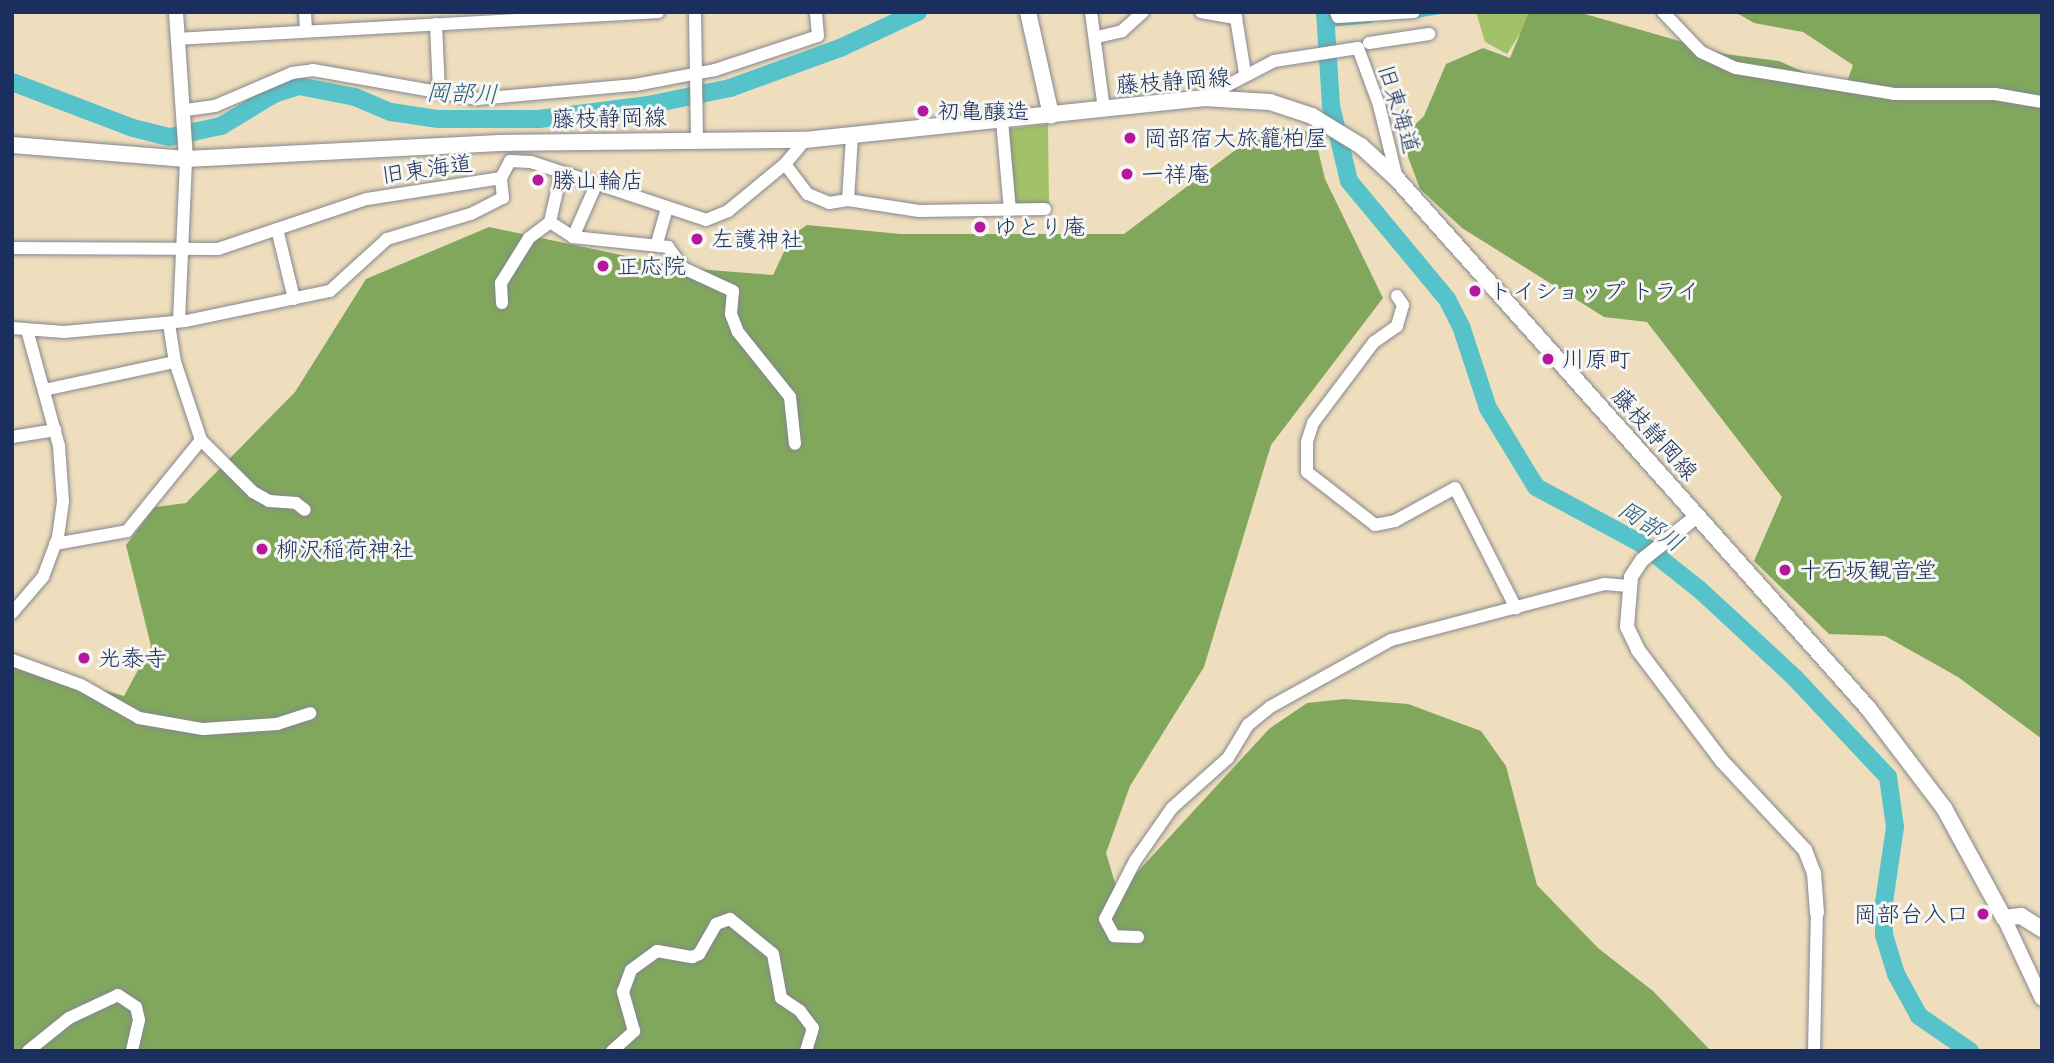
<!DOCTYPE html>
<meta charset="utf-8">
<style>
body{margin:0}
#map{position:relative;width:2054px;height:1063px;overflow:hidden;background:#efdebd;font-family:"Patrick Hand","Klee One",sans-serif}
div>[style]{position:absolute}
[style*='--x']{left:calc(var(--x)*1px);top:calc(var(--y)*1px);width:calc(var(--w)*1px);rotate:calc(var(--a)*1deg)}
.green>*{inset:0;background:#a2c169}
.forest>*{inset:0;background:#81a75d}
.stream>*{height:2.5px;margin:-1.25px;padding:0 1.25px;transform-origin:1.25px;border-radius:1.25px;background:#55c3c9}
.river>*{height:18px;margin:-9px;padding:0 9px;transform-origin:9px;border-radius:9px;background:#55c3c9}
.roads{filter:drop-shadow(0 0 2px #85868e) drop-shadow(0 0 2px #85868e)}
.minor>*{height:12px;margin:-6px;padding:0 6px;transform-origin:6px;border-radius:6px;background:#fff}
.tertiary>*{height:14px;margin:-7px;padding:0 7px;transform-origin:7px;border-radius:7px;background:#fff}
.secondary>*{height:16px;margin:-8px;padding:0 8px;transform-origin:8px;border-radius:8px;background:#fff}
.dots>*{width:19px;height:19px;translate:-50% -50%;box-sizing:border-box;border:4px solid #f6f6f2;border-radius:50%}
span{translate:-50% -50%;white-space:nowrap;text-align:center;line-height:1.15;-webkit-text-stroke:6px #f6f6f2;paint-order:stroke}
.street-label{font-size:23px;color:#1b2f5e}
.poi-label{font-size:23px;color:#1b2f5e}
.left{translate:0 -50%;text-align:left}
.right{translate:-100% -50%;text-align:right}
.water-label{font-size:24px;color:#2c5b7e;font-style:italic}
.frame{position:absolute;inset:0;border:14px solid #1b2f5e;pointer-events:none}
</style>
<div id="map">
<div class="green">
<div style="clip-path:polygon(1476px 12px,1527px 12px,1528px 21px,1507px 54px,1485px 42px)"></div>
<div style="clip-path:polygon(1048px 124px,1049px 204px,1015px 208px,1009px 129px)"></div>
</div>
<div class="forest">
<div style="clip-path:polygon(1529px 12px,1578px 12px,1725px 54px,1779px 61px,1824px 81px,1847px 82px,1853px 65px,1803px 32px,1754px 23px,1735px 12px,2042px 12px,2042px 739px,1958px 677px,1885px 636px,1829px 634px,1754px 561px,1782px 497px,1647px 322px,1604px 317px,1462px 228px,1420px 189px,1401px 138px,1424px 116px,1446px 64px,1483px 48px,1510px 58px)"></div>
<div style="clip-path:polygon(1276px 126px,1314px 133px,1325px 179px,1383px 298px,1271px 445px,1204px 667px,1130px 786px,1106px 853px,1118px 893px,1269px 729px,1307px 703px,1345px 699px,1408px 704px,1481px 731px,1506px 766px,1537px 885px,1598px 948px,1653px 991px,1711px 1051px,12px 1051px,12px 665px,124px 696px,151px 646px,126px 545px,155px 507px,186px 503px,295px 392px,366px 279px,489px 227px,683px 268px,773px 275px,792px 235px,807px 225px,900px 234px,1124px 234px,1250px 139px)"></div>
</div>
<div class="stream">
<div style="--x:1415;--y:16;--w:25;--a:-9"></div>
<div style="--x:1328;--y:25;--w:42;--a:-5.4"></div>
</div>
<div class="river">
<div style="--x:1325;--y:12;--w:94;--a:86.3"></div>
<div style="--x:1331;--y:106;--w:77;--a:76.5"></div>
<div style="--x:1349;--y:181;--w:153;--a:50.3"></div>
<div style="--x:1447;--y:299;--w:30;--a:63"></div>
<div style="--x:1461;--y:326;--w:86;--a:71.8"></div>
<div style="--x:1488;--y:408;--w:92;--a:58.7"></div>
<div style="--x:1536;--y:487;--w:120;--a:28.3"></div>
<div style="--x:1642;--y:544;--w:74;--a:38.4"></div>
<div style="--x:1700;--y:590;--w:129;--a:42.8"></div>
<div style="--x:1795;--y:678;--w:136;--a:46.8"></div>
<div style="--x:1888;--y:777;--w:50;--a:82"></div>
<div style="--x:1895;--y:827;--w:76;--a:98.3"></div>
<div style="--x:1884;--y:902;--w:33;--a:90"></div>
<div style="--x:1884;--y:935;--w:41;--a:72.9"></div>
<div style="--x:1896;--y:974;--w:48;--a:61.3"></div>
<div style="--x:1919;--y:1016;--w:62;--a:34.5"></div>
<div style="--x:12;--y:82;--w:129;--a:20.8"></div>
<div style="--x:133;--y:128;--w:38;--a:14"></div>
<div style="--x:170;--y:137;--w:52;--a:-12.2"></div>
<div style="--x:221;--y:126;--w:62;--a:-31.1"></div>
<div style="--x:274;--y:94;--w:26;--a:-18"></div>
<div style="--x:299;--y:86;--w:57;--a:11.1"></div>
<div style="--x:355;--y:97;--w:39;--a:23"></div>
<div style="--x:391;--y:112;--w:48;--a:8.5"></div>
<div style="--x:438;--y:119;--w:101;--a:0"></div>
<div style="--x:539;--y:119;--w:110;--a:-7.3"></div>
<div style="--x:648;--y:105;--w:84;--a:-11.7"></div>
<div style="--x:730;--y:88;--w:117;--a:-20"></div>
<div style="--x:840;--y:48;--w:86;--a:-24.8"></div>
</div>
<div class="roads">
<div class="minor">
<div style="--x:305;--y:12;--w:17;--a:87"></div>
<div style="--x:695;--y:12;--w:128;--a:89.1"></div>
<div style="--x:1091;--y:12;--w:98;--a:82.4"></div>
<div style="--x:1201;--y:12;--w:36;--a:10"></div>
<div style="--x:1235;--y:12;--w:62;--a:80.7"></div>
<div style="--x:1336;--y:12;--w:5;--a:68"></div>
<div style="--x:1338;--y:17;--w:76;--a:-3.8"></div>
<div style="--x:1663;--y:12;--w:55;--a:46.5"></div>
<div style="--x:1701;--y:52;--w:38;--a:25"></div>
<div style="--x:1736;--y:68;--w:160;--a:9.3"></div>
<div style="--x:1894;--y:94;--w:101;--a:0"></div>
<div style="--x:1995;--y:94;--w:48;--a:9.7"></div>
<div style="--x:436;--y:24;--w:69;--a:87.5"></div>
<div style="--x:1097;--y:37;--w:26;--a:-13"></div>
<div style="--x:1122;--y:31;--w:28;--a:-42"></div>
<div style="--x:177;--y:39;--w:482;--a:-3.2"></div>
<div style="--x:1369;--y:43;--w:61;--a:-8.5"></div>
<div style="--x:1203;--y:98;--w:80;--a:-27.5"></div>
<div style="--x:1274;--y:61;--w:85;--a:-8.8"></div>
<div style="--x:1358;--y:48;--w:61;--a:69.8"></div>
<div style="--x:1379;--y:105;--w:76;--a:76.3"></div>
<div style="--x:186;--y:110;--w:29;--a:-8"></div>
<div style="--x:215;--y:106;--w:84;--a:-23.2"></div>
<div style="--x:292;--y:73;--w:21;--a:-8"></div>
<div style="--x:313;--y:70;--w:167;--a:10"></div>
<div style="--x:477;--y:99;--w:159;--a:-5.1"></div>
<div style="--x:635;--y:85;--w:81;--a:-10.6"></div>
<div style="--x:715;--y:70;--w:108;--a:-18.3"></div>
<div style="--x:818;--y:36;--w:24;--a:-95"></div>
<div style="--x:1002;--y:121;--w:89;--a:84.9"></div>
<div style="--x:785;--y:164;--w:38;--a:53"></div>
<div style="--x:808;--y:194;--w:23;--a:23"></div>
<div style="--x:829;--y:203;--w:19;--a:-9"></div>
<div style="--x:848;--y:200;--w:72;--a:8.8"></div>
<div style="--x:919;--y:211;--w:126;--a:-0.9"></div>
<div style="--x:848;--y:200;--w:64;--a:-86.4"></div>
<div style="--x:550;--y:222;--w:50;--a:-77.3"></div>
<div style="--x:277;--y:229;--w:72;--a:76.3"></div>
<div style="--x:573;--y:237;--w:57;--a:-66.1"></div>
<div style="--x:657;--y:243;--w:35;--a:-74"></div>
<div style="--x:12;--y:248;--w:206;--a:0.3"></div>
<div style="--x:218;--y:249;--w:157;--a:-18.6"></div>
<div style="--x:367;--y:199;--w:136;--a:-8.9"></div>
<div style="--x:501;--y:178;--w:19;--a:-62"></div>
<div style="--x:510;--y:161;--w:21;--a:3"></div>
<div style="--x:531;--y:162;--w:184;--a:18.3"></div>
<div style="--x:706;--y:220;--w:24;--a:-22"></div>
<div style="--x:728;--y:211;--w:74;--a:-39.5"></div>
<div style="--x:785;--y:164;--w:31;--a:-50"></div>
<div style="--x:1397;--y:296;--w:11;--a:56"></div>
<div style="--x:1403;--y:305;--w:22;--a:106"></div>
<div style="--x:1397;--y:326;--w:28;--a:145"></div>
<div style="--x:1374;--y:342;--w:101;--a:127"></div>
<div style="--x:1313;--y:423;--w:20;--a:108"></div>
<div style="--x:1307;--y:442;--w:30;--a:90"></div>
<div style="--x:1307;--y:472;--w:86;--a:37.9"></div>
<div style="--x:1375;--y:525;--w:20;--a:-11"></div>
<div style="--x:1395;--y:521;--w:68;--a:-28.8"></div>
<div style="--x:1455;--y:488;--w:135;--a:63.1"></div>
<div style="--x:502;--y:303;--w:20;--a:-93"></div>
<div style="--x:501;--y:283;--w:53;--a:-58.1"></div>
<div style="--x:529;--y:238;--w:26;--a:-37"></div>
<div style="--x:550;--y:222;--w:27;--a:33"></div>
<div style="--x:573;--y:237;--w:96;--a:6"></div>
<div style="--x:668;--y:247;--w:26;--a:54"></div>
<div style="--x:683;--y:268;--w:55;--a:24.7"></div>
<div style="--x:733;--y:291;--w:23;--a:95"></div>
<div style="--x:731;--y:314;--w:19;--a:69"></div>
<div style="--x:738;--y:332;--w:83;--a:51.3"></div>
<div style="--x:790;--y:397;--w:47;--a:83.9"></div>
<div style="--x:179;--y:321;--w:162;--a:-87.5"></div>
<div style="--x:12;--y:328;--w:52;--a:4.4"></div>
<div style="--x:64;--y:332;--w:122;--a:-5.2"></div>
<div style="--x:186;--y:321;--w:147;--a:-11.8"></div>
<div style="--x:330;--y:291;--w:77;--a:-42.4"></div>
<div style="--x:387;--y:239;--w:88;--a:-16.6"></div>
<div style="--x:471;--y:214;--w:36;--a:-27"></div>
<div style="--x:503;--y:198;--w:20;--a:-96"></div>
<div style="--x:44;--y:390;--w:134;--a:-12.1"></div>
<div style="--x:12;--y:437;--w:44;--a:-9.2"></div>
<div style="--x:201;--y:440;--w:74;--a:45"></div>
<div style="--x:253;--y:492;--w:18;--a:29"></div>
<div style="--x:269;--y:501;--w:27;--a:4"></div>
<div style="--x:296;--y:503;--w:11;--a:38"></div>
<div style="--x:55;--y:544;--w:73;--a:-10.2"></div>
<div style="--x:127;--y:531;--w:117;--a:-50.9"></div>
<div style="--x:201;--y:440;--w:82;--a:-108.4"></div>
<div style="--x:175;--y:362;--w:39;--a:-99"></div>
<div style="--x:12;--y:613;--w:48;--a:-49.3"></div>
<div style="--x:43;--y:577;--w:43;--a:-69.4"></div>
<div style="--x:58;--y:537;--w:36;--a:-82"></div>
<div style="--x:63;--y:501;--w:55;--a:-94.2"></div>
<div style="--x:59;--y:446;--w:120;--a:-105.4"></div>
<div style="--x:12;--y:660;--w:73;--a:19.9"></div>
<div style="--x:81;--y:685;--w:67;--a:29.6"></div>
<div style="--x:139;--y:718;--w:65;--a:9.8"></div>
<div style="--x:203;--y:729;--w:74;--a:-3.9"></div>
<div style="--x:277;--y:724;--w:35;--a:-18"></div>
<div style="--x:1138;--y:937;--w:24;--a:-178"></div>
<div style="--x:1114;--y:936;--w:19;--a:-118"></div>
<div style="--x:1105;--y:919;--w:65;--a:-62.7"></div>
<div style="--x:1135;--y:861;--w:65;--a:-55.1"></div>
<div style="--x:1172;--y:808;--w:75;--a:-41.8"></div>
<div style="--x:1228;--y:758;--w:39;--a:-59"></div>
<div style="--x:1248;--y:725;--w:28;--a:-39"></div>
<div style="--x:1270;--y:707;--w:138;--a:-29"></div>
<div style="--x:1391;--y:640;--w:221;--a:-14.7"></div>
<div style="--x:1605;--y:584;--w:23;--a:5"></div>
<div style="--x:28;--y:1051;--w:53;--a:-38.8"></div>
<div style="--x:69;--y:1018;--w:54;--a:-25.1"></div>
<div style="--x:118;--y:995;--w:22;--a:34"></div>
<div style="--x:136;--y:1007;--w:13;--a:77"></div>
<div style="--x:139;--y:1020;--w:32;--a:103"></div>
<div style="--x:612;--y:1051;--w:30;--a:-42"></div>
<div style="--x:634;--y:1031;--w:41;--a:-105.8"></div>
<div style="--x:623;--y:992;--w:23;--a:-70"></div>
<div style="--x:631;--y:970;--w:32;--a:-36"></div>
<div style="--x:657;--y:951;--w:36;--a:10"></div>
<div style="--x:692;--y:957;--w:8;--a:-23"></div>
<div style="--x:699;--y:954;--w:34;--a:-60"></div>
<div style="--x:716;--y:924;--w:15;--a:-20"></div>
<div style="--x:730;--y:919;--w:55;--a:39.1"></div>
<div style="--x:773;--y:954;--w:45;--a:79.7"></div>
<div style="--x:781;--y:998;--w:23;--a:34"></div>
<div style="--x:800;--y:1011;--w:21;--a:53"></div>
<div style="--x:813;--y:1028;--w:24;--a:107"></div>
<div style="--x:1814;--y:1051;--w:138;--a:-88.8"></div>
</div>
<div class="tertiary">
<div style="--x:176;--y:12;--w:147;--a:86.1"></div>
<div style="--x:1697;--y:516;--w:70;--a:141.3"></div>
<div style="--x:1642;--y:560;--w:20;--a:123"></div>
<div style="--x:1631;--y:577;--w:50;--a:94.6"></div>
<div style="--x:1627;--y:627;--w:25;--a:64"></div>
<div style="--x:1638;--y:650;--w:139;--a:52.9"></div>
<div style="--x:1722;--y:761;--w:122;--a:47"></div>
<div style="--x:1805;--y:850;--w:25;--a:69"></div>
<div style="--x:1814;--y:873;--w:40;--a:85.7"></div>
<div style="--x:2004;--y:918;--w:89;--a:64.9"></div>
</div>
<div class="secondary">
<div style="--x:1028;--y:12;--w:106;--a:77.4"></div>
<div style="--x:12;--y:145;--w:175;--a:4.6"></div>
<div style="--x:186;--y:159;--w:314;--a:-2.9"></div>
<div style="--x:500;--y:143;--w:305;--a:-0.6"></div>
<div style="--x:805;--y:140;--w:400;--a:-6"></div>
<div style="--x:1203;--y:98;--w:67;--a:3.4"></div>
<div style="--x:1270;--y:102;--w:44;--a:18.4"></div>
<div style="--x:1312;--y:116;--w:57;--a:31.5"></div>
<div style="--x:1361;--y:146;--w:49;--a:42.5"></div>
<div style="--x:1397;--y:179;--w:708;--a:48.32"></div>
<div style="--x:1868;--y:708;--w:126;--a:52.8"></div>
<div style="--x:1944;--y:808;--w:125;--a:61.4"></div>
<div style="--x:2004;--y:918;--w:17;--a:-7"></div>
<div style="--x:2021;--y:916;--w:25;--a:32"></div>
</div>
</div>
<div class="dots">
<div style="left:923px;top:111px;background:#b5179e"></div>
<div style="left:1130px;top:138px;background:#b5179e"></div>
<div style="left:1127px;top:174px;background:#b5179e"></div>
<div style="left:538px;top:180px;background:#b5179e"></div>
<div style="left:980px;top:227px;background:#b5179e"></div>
<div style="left:697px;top:239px;background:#b5179e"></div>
<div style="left:603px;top:266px;background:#b5179e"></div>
<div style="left:1475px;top:291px;background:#b5179e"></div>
<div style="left:1548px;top:359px;background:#b5179e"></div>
<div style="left:262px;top:549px;background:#b5179e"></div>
<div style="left:1785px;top:570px;background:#b5179e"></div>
<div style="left:84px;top:658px;background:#b5179e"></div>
<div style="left:1983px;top:914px;background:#b5179e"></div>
</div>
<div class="street-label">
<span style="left:1173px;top:81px;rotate:-4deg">藤枝静岡線</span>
<span style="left:1399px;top:109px;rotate:73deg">旧東海道</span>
<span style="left:609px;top:118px;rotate:-1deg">藤枝静岡線</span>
<span style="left:427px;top:169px;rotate:-8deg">旧東海道</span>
<span style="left:1655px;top:434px;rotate:48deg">藤枝静岡線</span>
</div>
<div class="poi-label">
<span class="left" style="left:937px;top:111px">初亀醸造</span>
<span class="left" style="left:1144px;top:138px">岡部宿大旅籠柏屋</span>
<span class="left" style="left:1141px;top:174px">一祥庵</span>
<span class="left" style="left:552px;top:180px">勝山輪店</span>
<span class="left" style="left:994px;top:227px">ゆとり庵</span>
<span class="left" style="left:711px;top:239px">左護神社</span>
<span class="left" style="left:617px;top:266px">正応院</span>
<span class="left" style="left:1489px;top:291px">トイショップ トライ</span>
<span class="left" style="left:1562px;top:359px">川原町</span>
<span class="left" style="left:276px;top:549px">柳沢稲荷神社</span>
<span class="left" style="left:1799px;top:570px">十石坂観音堂</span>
<span class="left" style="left:98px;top:658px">光泰寺</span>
<span class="right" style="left:1969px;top:914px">岡部台入口</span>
</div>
<div class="water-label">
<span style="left:462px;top:93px;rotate:2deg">岡部川</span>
<span style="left:1651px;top:526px;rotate:33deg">岡部川</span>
</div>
<div class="frame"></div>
</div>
